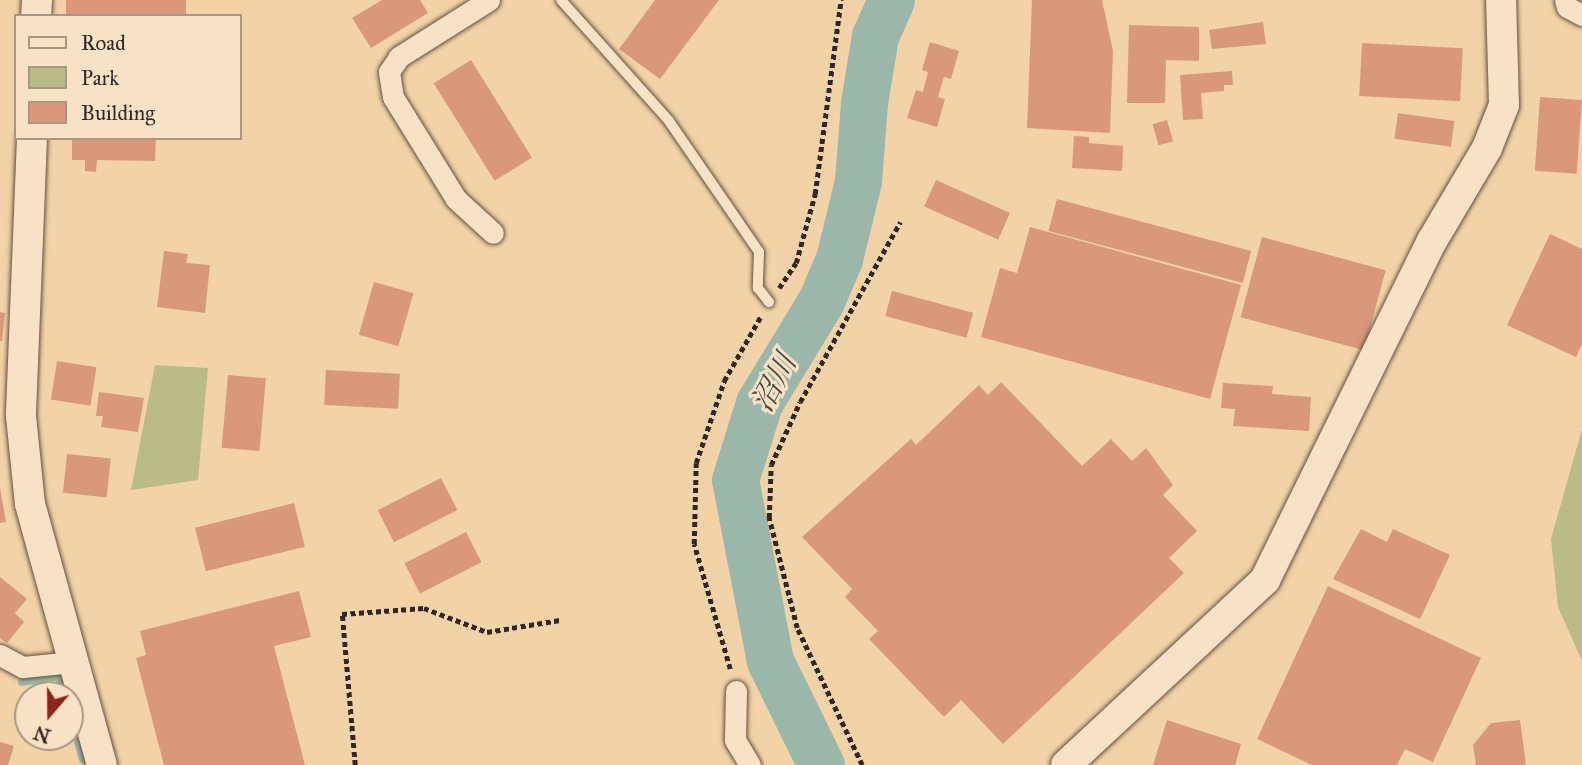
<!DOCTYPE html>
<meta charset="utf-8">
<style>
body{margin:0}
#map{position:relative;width:1582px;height:765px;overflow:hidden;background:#f2d3a7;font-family:"IM FELL Great Primer","Noto Serif JP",serif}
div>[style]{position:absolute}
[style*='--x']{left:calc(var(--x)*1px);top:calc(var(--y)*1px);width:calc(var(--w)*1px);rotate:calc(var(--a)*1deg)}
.green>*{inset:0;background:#b9bc88}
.stream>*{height:8px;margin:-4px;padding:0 4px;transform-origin:4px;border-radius:4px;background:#9bb7a9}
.river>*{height:47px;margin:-23.5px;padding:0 23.5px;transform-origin:23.5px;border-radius:23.5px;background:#9bb7a9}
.building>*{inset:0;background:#d9987c;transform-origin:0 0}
.path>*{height:4.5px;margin-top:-2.25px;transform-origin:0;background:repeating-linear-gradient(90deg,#34261f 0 5px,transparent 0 8.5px)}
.roads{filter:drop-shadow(0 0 2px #645141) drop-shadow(0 0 2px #645141)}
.lane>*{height:10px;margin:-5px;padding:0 5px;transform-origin:5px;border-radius:5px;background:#f7e2c6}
.street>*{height:21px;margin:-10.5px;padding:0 10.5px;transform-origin:10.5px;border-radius:10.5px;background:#f7e2c6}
.secondary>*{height:30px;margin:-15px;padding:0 15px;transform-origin:15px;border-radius:15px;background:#f7e2c6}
span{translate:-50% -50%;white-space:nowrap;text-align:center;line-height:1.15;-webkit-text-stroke:6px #f7e2c6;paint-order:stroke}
.water-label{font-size:30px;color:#4e4a42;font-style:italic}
.legend{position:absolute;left:14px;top:14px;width:228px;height:126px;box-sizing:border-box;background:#f7e2c6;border:2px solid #a99783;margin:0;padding:9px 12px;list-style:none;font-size:21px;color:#34261f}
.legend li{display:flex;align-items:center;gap:14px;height:35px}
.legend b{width:35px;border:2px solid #a99783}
.north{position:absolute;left:14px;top:681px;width:70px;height:70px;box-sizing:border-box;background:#f7e2c6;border:2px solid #a99783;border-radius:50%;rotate:200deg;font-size:19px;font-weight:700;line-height:28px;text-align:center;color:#34261f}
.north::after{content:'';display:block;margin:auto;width:24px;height:32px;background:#8f2418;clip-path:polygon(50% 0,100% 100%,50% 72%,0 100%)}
</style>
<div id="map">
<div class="green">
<div style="clip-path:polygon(155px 365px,208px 368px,198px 480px,131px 490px)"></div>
<div style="clip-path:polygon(1582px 429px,1582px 661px,1558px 607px,1551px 539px)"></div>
</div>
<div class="stream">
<div style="--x:22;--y:682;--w:37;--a:-9"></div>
<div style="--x:59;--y:676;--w:20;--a:72"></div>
<div style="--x:70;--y:714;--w:47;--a:73.9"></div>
</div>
<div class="river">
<div style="--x:821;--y:765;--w:116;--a:-116.1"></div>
<div style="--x:770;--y:661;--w:184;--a:-100.9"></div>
<div style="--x:735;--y:480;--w:81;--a:-72.7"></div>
<div style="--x:759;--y:403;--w:119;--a:-58.7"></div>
<div style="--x:821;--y:301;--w:46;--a:-66.8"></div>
<div style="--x:839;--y:259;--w:80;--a:-76.3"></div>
<div style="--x:858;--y:181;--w:78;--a:-85.6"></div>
<div style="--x:864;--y:103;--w:68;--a:-80.7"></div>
<div style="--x:875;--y:36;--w:39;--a:-66"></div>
</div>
<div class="building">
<div style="left:66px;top:0;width:120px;height:16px"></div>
<div style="clip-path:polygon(382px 0,420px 0,428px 13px,371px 48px,352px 18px)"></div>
<div style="clip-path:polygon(655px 0,719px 0,660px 79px,619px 49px)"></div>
<div style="clip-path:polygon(1032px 0,1102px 0,1113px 51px,1110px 133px,1027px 128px)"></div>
<div style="clip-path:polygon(1263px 22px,1266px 44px,1212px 49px,1209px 30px)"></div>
<div style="clip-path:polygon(1129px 25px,1199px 27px,1199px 61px,1166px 60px,1165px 103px,1127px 103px)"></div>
<div style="clip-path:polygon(930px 42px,959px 51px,951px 79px,944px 77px,938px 97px,945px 99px,937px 127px,907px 118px,916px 90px,923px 92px,928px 72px,922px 70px)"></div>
<div style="left:1362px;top:43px;width:101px;height:53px;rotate:3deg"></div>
<div style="left:471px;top:60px;width:115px;height:44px;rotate:58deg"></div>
<div style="clip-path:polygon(1232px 71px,1233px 85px,1224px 85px,1224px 91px,1201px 93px,1203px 119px,1183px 120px,1180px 75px)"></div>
<div style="left:1540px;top:97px;width:42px;height:74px;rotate:4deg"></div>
<div style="left:1398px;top:113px;width:57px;height:26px;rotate:8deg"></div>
<div style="left:1167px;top:120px;width:22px;height:15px;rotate:74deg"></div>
<div style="clip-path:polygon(1074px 136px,1089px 137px,1089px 143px,1123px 146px,1122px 171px,1072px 168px)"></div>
<div style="clip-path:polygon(72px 138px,156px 138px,155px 161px,97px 160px,96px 172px,85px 171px,85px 160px,72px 160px)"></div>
<div style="left:936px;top:180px;width:81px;height:29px;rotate:24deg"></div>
<div style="left:1057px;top:199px;width:201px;height:33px;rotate:15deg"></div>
<div style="clip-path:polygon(1030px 227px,1241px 285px,1210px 399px,981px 337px,1000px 268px,1017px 273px)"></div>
<div style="clip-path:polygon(1550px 234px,1582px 249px,1582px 344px,1576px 357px,1507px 325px)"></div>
<div style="left:1262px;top:237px;width:128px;height:83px;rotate:15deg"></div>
<div style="clip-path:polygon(164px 251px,188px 254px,186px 263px,210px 265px,205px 313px,157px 307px)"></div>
<div style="left:374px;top:282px;width:41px;height:55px;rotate:16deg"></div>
<div style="left:892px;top:291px;width:84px;height:26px;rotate:15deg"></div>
<div style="clip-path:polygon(0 312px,5px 313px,2px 341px,0 341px)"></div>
<div style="left:57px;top:361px;width:40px;height:39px;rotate:9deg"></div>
<div style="left:326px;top:370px;width:74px;height:35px;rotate:3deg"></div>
<div style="left:228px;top:375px;width:38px;height:73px;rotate:5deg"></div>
<div style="clip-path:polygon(1001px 382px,1082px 466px,1111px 439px,1132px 461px,1146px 448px,1173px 485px,1163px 495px,1197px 531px,1169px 558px,1184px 573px,1003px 744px,961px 700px,944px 717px,869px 639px,878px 631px,845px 597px,852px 589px,802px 537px,911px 439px,916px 445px,979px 385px,988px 395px)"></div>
<div style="clip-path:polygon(1223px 383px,1273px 386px,1272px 394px,1311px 397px,1309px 431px,1233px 426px,1235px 409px,1221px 408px)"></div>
<div style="clip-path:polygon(99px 392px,144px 398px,138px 432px,101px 427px,103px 416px,96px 416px)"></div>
<div style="left:67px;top:454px;width:44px;height:39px;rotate:6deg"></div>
<div style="left:441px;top:478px;width:36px;height:71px;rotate:63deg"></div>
<div style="clip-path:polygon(0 488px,6px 522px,0 523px)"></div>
<div style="left:294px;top:503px;width:45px;height:102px;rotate:76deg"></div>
<div style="clip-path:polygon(1361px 529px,1387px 542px,1393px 529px,1450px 555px,1420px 619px,1333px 579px)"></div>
<div style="left:466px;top:532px;width:34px;height:69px;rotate:63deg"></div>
<div style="clip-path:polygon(0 577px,27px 599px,15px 613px,24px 622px,7px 643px,0 638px)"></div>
<div style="clip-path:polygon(1328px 586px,1481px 658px,1433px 762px,1405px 749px,1397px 765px,1312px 765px,1257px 739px)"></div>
<div style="clip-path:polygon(299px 591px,311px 637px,274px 646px,305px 765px,164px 765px,136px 658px,146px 655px,140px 631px)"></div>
<div style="clip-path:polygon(1167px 720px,1241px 744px,1235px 765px,1153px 765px)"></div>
<div style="clip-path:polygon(1520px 720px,1526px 765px,1476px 765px,1473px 745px,1491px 723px)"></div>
<div style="clip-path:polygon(0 742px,14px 746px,8px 765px,0 765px)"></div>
</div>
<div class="path">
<div style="--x:779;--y:288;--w:30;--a:-56"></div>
<div style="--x:796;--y:263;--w:72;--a:-74.6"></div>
<div style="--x:815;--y:194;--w:196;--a:-82.4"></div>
<div style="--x:730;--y:669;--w:130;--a:-106.1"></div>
<div style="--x:694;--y:544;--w:81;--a:-88.6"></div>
<div style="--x:696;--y:463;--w:87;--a:-71.1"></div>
<div style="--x:724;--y:381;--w:75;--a:-60.4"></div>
<div style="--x:355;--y:765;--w:152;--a:-94.9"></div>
<div style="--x:342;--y:614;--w:82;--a:-4.2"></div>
<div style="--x:424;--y:608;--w:67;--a:20.9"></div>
<div style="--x:487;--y:632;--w:74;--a:-9.3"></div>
<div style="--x:862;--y:765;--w:152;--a:-115.4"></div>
<div style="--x:797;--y:628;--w:114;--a:-104.3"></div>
<div style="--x:769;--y:518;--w:53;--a:-87.8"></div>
<div style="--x:771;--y:465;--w:69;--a:-65.3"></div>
<div style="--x:800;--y:402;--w:206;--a:-60.9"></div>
</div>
<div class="roads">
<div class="lane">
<div style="--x:561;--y:0;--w:162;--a:48.2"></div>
<div style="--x:669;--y:121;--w:159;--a:55.5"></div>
<div style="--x:759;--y:252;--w:36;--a:92"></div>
<div style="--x:758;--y:288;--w:18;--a:52"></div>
</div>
<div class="street">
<div style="--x:489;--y:0;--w:107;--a:147.7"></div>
<div style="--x:399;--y:57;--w:18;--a:124"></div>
<div style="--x:389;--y:72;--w:25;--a:81"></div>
<div style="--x:393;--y:97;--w:120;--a:58.3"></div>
<div style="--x:456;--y:199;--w:50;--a:42.6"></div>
<div style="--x:1565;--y:0;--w:7;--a:74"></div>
<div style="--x:1567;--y:7;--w:17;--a:28"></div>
<div style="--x:0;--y:655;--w:26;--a:28"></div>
<div style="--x:23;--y:667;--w:50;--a:-5.7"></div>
<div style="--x:736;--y:691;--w:49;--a:91.2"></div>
<div style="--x:735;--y:740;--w:29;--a:59"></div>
</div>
<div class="secondary">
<div style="--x:36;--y:16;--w:16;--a:-86"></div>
<div style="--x:32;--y:138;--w:278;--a:92.3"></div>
<div style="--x:21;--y:416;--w:88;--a:84.2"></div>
<div style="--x:30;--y:504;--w:271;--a:74.6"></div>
<div style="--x:1066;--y:765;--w:272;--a:-42.9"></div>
<div style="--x:1265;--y:580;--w:378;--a:-63.8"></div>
<div style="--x:1432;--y:241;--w:108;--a:-59.4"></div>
<div style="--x:1487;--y:148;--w:46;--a:-68.4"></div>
<div style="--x:1504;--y:105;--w:105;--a:-91.6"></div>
</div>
</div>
<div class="water-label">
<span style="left:774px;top:383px;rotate:-62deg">沼川</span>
</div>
<ul class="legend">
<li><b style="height:9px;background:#f7e2c6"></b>Road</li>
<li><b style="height:19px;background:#b9bc88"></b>Park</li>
<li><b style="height:19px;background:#d9987c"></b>Building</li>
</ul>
<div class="north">N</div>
</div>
